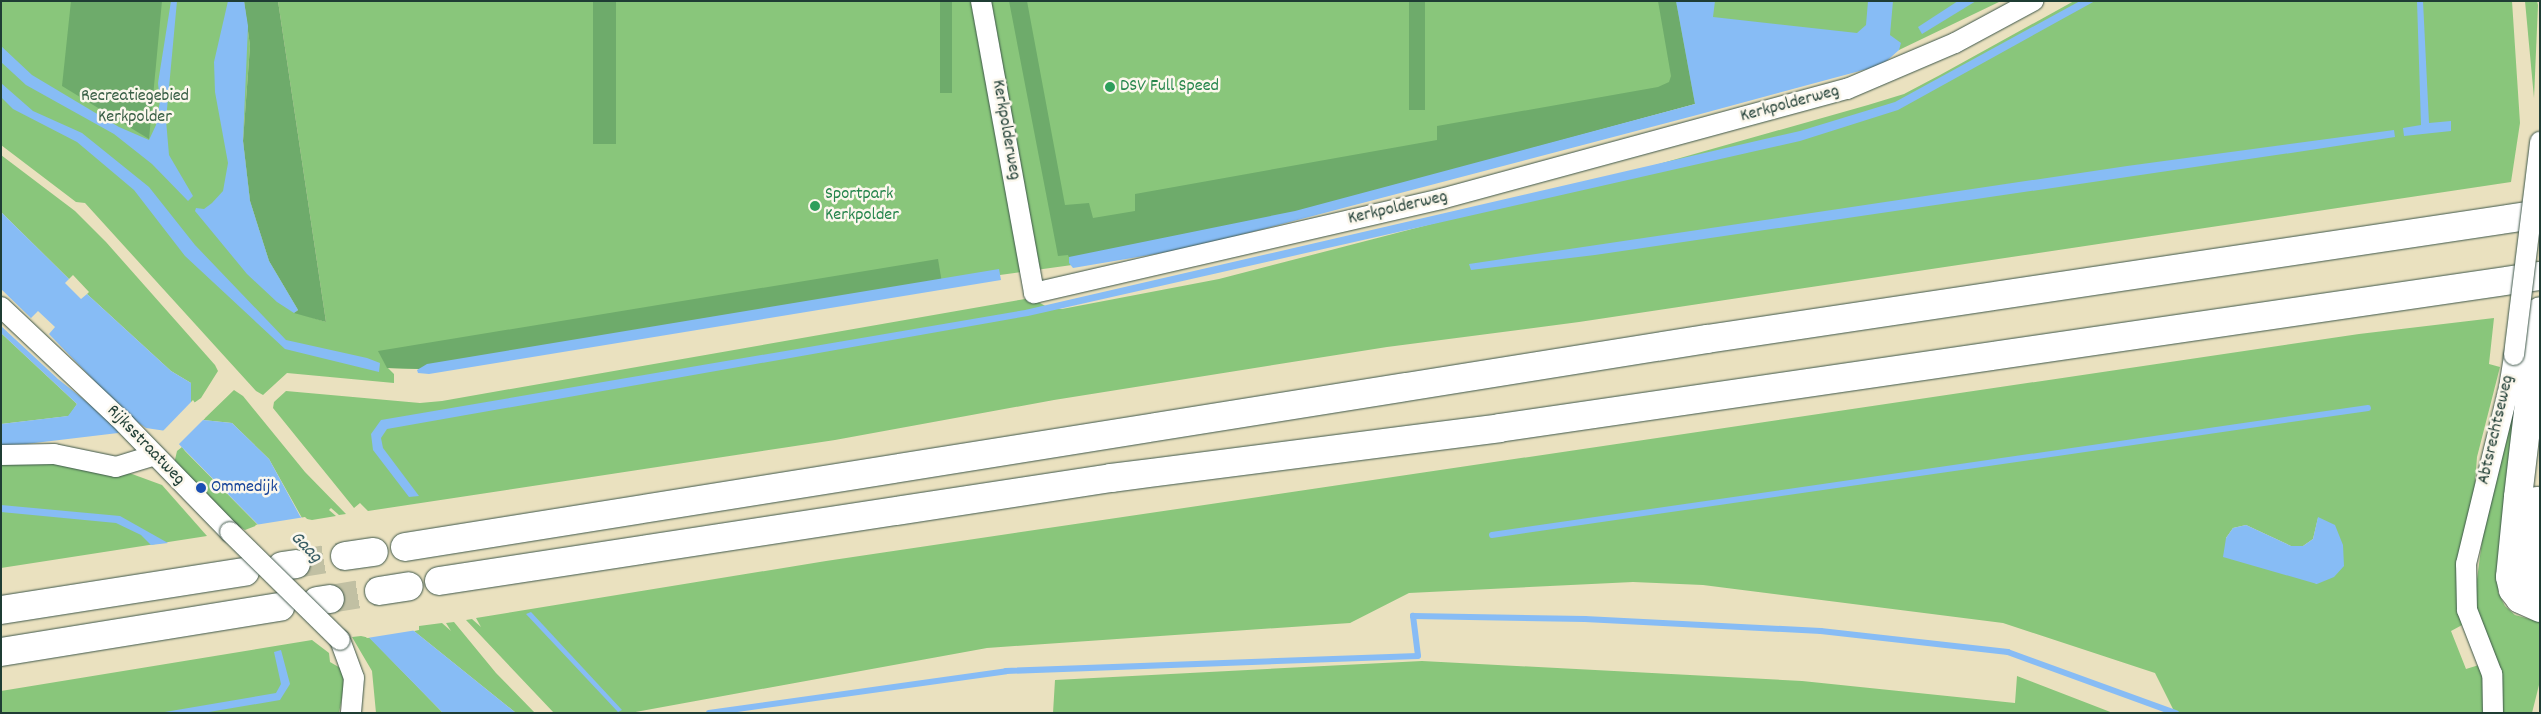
<!DOCTYPE html>
<style>
body{margin:0}
#map{position:relative;width:2541px;height:714px;overflow:hidden;background:#eae1bf;font-family:Dekko,sans-serif}
div>[style]{position:absolute}
[style*='--x']{left:calc(var(--x)*1px);top:calc(var(--y)*1px);width:calc(var(--w)*1px);rotate:calc(var(--a)*1deg)}
.green>*{inset:0;background:#89c67b}
.forest>*{inset:0;background:#6eab6b;transform-origin:0 0}
.water>*{inset:0;background:#87bcf5}
.pier>*{inset:0;background:#eae1bf}
.stream>*{height:5.5px;margin:-2.75px;padding:0 2.75px;transform-origin:2.75px;border-radius:2.75px;background:#87bcf5}
.highway-tunnel>*{height:28px;margin-top:-14px;transform-origin:0;background:repeating-linear-gradient(90deg,#c1c0a3 0 28px,transparent 0 42px)}
.roads{filter:drop-shadow(0 0 1px #3d5649) drop-shadow(0 0 1px #3d5649)}
.street>*{height:20px;margin:-10px;padding:0 10px;transform-origin:10px;border-radius:10px;background:#fff}
.primary>*{height:28px;margin:-14px;padding:0 14px;transform-origin:14px;border-radius:14px;background:#fff}
.highway>*{height:28px;margin:-14px;padding:0 14px;transform-origin:14px;border-radius:14px;background:#fff}
.bridges{filter:drop-shadow(0 0 1px #3d5649) drop-shadow(0 0 1px #3d5649)}
.street-bridge>*{height:20px;margin:-10px;padding:0 10px;transform-origin:10px;border-radius:10px;background:#fff}
.dots>*{width:14px;height:14px;translate:-50% -50%;box-sizing:border-box;border:2px solid #fbf7ec;border-radius:50%}
span{translate:-50% -50%;white-space:nowrap;text-align:center;line-height:1.15;-webkit-text-stroke:5px #fbf7ec;paint-order:stroke}
.leisure-label{font-size:18px;color:#27864d}
.left{translate:0 -50%;text-align:left}
.park-label{font-size:18px;color:#3a5f46}
.street-label{font-size:18px;color:#1f3d34}
.transit-label{font-size:18px;color:#164399}
.water-label{font-size:19px;color:#395d64;font-style:italic}
.frame{position:absolute;inset:0;border:2px solid #1f3d34;pointer-events:none}
</style>
<div id="map">
<div class="green">
<div style="clip-path:polygon(1px 1px,244px 1px,250px 46px,243px 141px,250px 201px,269px 261px,298px 310px,295px 312px,326px 322px,278px 1px,2001px 1px,1899px 50px,1072px 265px,942px 283px,420px 369px,388px 368px,394px 374px,394px 383px,287px 373px,263px 395px,256px 391px,85px 203px,76px 202px,1px 145px)"></div>
<div style="clip-path:polygon(2074px 1px,2512px 1px,2520px 123px,2511px 182px,1579px 322px,1387px 347px,1054px 400px,835px 440px,368px 511px,360px 503px,354px 508px,273px 408px,274px 402px,286px 391px,420px 403px,442px 401px,1031px 298px,1049px 308px,1062px 309px,1219px 279px,1613px 177px,1868px 105px,1904px 94px,1940px 75px)"></div>
<div style="clip-path:polygon(2525px 1px,2537px 1px,2538px 5px,2534px 98px)"></div>
<div style="clip-path:polygon(1px 155px,75px 211px,106px 242px,215px 365px,218px 371px,201px 398px,191px 405px,191px 383px,171px 371px,87px 294px,89px 292px,73px 275px,69px 279px,1px 212px)"></div>
<div style="clip-path:polygon(evenodd,2494px 318px,2489px 364px,2500px 367px,2477px 457px,2464px 624px,2451px 631px,2466px 669px,2479px 665px,2484px 685px,2484px 713px,2175px 713px,2155px 673px,2003px 623px,1703px 585px,1633px 582px,1409px 593px,1350px 623px,987px 648px,630px 713px,554px 713px,466px 620px,472px 619px,481px 627px,476px 618px,826px 561px,2359px 334px,2494px 318px,2318px 518px,2317px 584px,2226px 538px,2233px 528px,2246px 525px,2291px 546px,2303px 546px,2313px 539px,2318px 518px)"></div>
<div style="clip-path:polygon(1px 333px,77px 404px,69px 416px,1px 424px)"></div>
<div style="clip-path:polygon(2519px 387px,2498px 592px,2505px 606px,2515px 615px,2540px 622px,2540px 681px,2532px 713px,2500px 713px,2477px 612px,2476px 587px,2485px 518px)"></div>
<div style="clip-path:polygon(234px 390px,243px 396px,305px 472px,346px 514px,339px 515px,331px 508px,329px 510px,336px 516px,312px 520px,302px 518px,269px 459px,232px 423px,203px 420px)"></div>
<div style="clip-path:polygon(182px 447px,185px 451px,258px 525px,245px 530px,238px 526px,174px 464px,177px 451px)"></div>
<div style="clip-path:polygon(1px 459px,54px 459px,132px 474px,162px 485px,207px 536px,1px 568px)"></div>
<div style="clip-path:polygon(454px 622px,496px 673px,535px 713px,516px 713px,414px 631px,419px 630px,419px 626px,442px 623px,451px 631px,446px 623px)"></div>
<div style="clip-path:polygon(361px 636px,370px 638px,443px 713px,376px 713px,372px 671px,352px 637px)"></div>
<div style="clip-path:polygon(312px 640px,329px 653px,330px 662px,342px 669px,344px 687px,339px 713px,1px 713px,1px 691px)"></div>
<div style="clip-path:polygon(1422px 661px,1802px 681px,2015px 703px,2017px 676px,2113px 713px,1053px 713px,1055px 680px)"></div>
</div>
<div class="forest">
<div style="clip-path:polygon(71px 1px,162px 1px,149px 139px,62px 86px)"></div>
<div style="clip-path:polygon(244px 1px,278px 1px,326px 322px,294px 313px,298px 310px,269px 261px,250px 201px,243px 141px,250px 46px)"></div>
<div style="left:593px;top:1px;width:23px;height:143px"></div>
<div style="left:940px;top:1px;width:12px;height:92px"></div>
<div style="clip-path:polygon(1009px 1px,1027px 1px,1065px 205px,1089px 203px,1093px 218px,1135px 211px,1135px 194px,1437px 140px,1437px 126px,1658px 87px,1669px 82px,1671px 76px,1658px 1px,1676px 1px,1695px 104px,1221px 233px,1072px 265px,1068px 255px,1058px 256px)"></div>
<div style="left:1409px;top:1px;width:16px;height:109px"></div>
<div style="clip-path:polygon(938px 259px,942px 283px,420px 369px,387px 368px,378px 351px)"></div>
</div>
<div class="water">
<div style="clip-path:polygon(171px 1px,177px 1px,166px 120px,169px 155px,193px 196px,188px 201px,152px 164px,114px 134px,26px 85px,1px 62px,1px 46px,32px 75px,119px 127px,149px 140px,156px 125px,160px 101px,158px 83px)"></div>
<div style="clip-path:polygon(228px 1px,244px 1px,248px 26px,243px 141px,250px 201px,269px 261px,298px 310px,294px 313px,277px 302px,247px 274px,195px 211px,196px 208px,204px 209px,212px 203px,223px 191px,228px 163px,215px 92px,214px 62px)"></div>
<div style="clip-path:polygon(1676px 1px,1715px 1px,1713px 17px,1857px 33px,1866px 25px,1868px 1px,1893px 1px,1890px 35px,1901px 43px,1899px 50px,1882px 65px,1697px 115px,1191px 248px,1073px 268px,1069px 263px,1069px 257px,1295px 211px,1695px 104px)"></div>
<div style="clip-path:polygon(1958px 1px,1976px 1px,1922px 34px,1918px 27px)"></div>
<div style="clip-path:polygon(2080px 1px,2095px 1px,1898px 110px,1800px 141px,1028px 316px,387px 429px,381px 438px,383px 448px,419px 496px,409px 497px,373px 450px,371px 434px,381px 420px,1025px 310px,1800px 131px,1895px 102px)"></div>
<div style="clip-path:polygon(2417px 1px,2423px 1px,2429px 123px,2451px 121px,2451px 131px,2404px 136px,2403px 128px,2421px 125px)"></div>
<div style="clip-path:polygon(1px 83px,33px 111px,82px 133px,149px 187px,195px 245px,286px 340px,367px 358px,380px 363px,379px 372px,285px 349px,185px 256px,134px 190px,77px 142px,13px 109px,1px 97px)"></div>
<div style="clip-path:polygon(2394px 130px,2395px 137px,2304px 151px,1595px 255px,1471px 270px,1469px 264px,2127px 166px)"></div>
<div style="clip-path:polygon(1px 212px,69px 279px,65px 283px,81px 299px,87px 294px,171px 371px,191px 383px,191px 405px,203px 420px,232px 423px,269px 459px,300px 516px,414px 631px,516px 713px,443px 713px,166px 431px,146px 428px,130px 417px,118px 433px,1px 447px,1px 424px,68px 416px,77px 404px,1px 333px,1px 326px,58px 379px,97px 410px,110px 397px,49px 334px,55px 327px,38px 311px,31px 318px,1px 289px)"></div>
<div style="clip-path:polygon(999px 269px,1001px 280px,429px 374px,418px 373px,417px 370px,427px 364px)"></div>
<div style="clip-path:polygon(1px 505px,120px 516px,168px 543px,151px 545px,141px 535px,116px 523px,1px 512px)"></div>
<div style="clip-path:polygon(2318px 517px,2335px 525px,2343px 545px,2344px 566px,2334px 577px,2317px 584px,2223px 557px,2226px 538px,2233px 528px,2246px 525px,2291px 546px,2303px 546px,2313px 539px)"></div>
<div style="clip-path:polygon(531px 612px,622px 710px,618px 712px,526px 614px)"></div>
<div style="clip-path:polygon(281px 650px,290px 684px,280px 700px,203px 713px,159px 713px,276px 693px,281px 684px,274px 652px)"></div>
</div>
<div class="pier">
<div style="clip-path:polygon(193px 400px,205px 418px,177px 446px,161px 433px)"></div>
<div style="clip-path:polygon(305px 517px,417px 630px,367px 638px,255px 525px)"></div>
</div>
<div class="stream">
<div style="--x:1492;--y:535;--w:885;--a:-8.25"></div>
<div style="--x:709;--y:713;--w:300;--a:-8"></div>
<div style="--x:1006;--y:671;--w:412;--a:-2.1"></div>
<div style="--x:1418;--y:656;--w:40;--a:-97.1"></div>
<div style="--x:1413;--y:616;--w:172;--a:1"></div>
<div style="--x:1585;--y:619;--w:236;--a:2.9"></div>
<div style="--x:1821;--y:631;--w:188;--a:6.4"></div>
<div style="--x:2008;--y:652;--w:179;--a:20"></div>
</div>
<div class="highway-tunnel">
<div style="--x:296;--y:564;--w:50;--a:-9.3"></div>
<div style="--x:330;--y:599;--w:50;--a:-9.3"></div>
</div>
<div class="roads">
<div class="street">
<div style="--x:981;--y:1;--w:297;--a:79.7"></div>
<div style="--x:1034;--y:293;--w:418;--a:-13"></div>
<div style="--x:1441;--y:199;--w:421;--a:-15.2"></div>
<div style="--x:1847;--y:89;--w:117;--a:-23.1"></div>
<div style="--x:1955;--y:43;--w:89;--a:-28.3"></div>
<div style="--x:1;--y:307;--w:170;--a:43.3"></div>
<div style="--x:125;--y:424;--w:151;--a:45.8"></div>
<div style="--x:1;--y:455;--w:53;--a:-1.1"></div>
<div style="--x:54;--y:454;--w:63;--a:11.8"></div>
<div style="--x:116;--y:467;--w:38;--a:-17"></div>
<div style="--x:340;--y:640;--w:40;--a:69.8"></div>
<div style="--x:354;--y:678;--w:35;--a:95"></div>
<div style="--x:2493;--y:713;--w:39;--a:-91"></div>
<div style="--x:2492;--y:674;--w:69;--a:-111.3"></div>
<div style="--x:2467;--y:610;--w:46;--a:-91.2"></div>
<div style="--x:2466;--y:564;--w:181;--a:-76.3"></div>
<div style="--x:2509;--y:388;--w:33;--a:-81"></div>
</div>
<div class="primary">
<div style="--x:2518;--y:497;--w:187;--a:-83.3"></div>
</div>
<div class="highway">
<div style="--x:2518;--y:497;--w:80;--a:95.7"></div>
<div style="--x:2510;--y:577;--w:13;--a:77"></div>
<div style="--x:2513;--y:590;--w:11;--a:52"></div>
<div style="--x:2520;--y:599;--w:22;--a:24"></div>
<div style="--x:2537;--y:501;--w:65;--a:94.4"></div>
<div style="--x:2532;--y:566;--w:19;--a:65"></div>
<div style="--x:405;--y:547;--w:1319;--a:-9.08"></div>
<div style="--x:1707;--y:339;--w:842;--a:-8.53"></div>
<div style="--x:345;--y:556;--w:29;--a:-8"></div>
<div style="--x:282;--y:566;--w:14;--a:-8"></div>
<div style="--x:439;--y:581;--w:680;--a:-8.71"></div>
<div style="--x:1111;--y:478;--w:391;--a:-7.3"></div>
<div style="--x:1499;--y:428;--w:1052;--a:-8.31"></div>
<div style="--x:379;--y:591;--w:30;--a:-9"></div>
<div style="--x:317;--y:601;--w:13;--a:-9"></div>
<div style="--x:1;--y:610;--w:247;--a:-8.9"></div>
<div style="--x:1;--y:652;--w:283;--a:-9.2"></div>
</div>
</div>
<div class="bridges">
<div class="street-bridge">
<div style="--x:2514;--y:355;--w:215;--a:-83"></div>
<div style="--x:230;--y:532;--w:154;--a:44.5"></div>
</div>
</div>
<div class="dots">
<div style="left:1110px;top:87px;background:#2e9e5b"></div>
<div style="left:815px;top:206px;background:#2e9e5b"></div>
<div style="left:201px;top:488px;background:#1a4fb4"></div>
</div>
<div class="leisure-label">
<span class="left" style="left:1120px;top:87px">DSV Full Speed</span>
<span class="left" style="left:825px;top:206px">Sportpark<br>Kerkpolder</span>
</div>
<div class="park-label">
<span style="left:135px;top:108px">Recreatiegebied<br>Kerkpolder</span>
</div>
<div class="street-label">
<span style="left:1790px;top:105px;rotate:-15deg">Kerkpolderweg</span>
<span style="left:1005px;top:130px;rotate:80deg">Kerkpolderweg</span>
<span style="left:1398px;top:209px;rotate:-13deg">Kerkpolderweg</span>
<span style="left:2497px;top:430px;rotate:-77deg">Abtsrechtseweg</span>
<span style="left:145px;top:446px;rotate:46deg">Rijksstraatweg</span>
</div>
<div class="transit-label">
<span class="left" style="left:211px;top:488px">Ommedijk</span>
</div>
<div class="water-label">
<span style="left:305px;top:548px;rotate:45deg">Gaag</span>
</div>
<div class="frame"></div>
</div>
